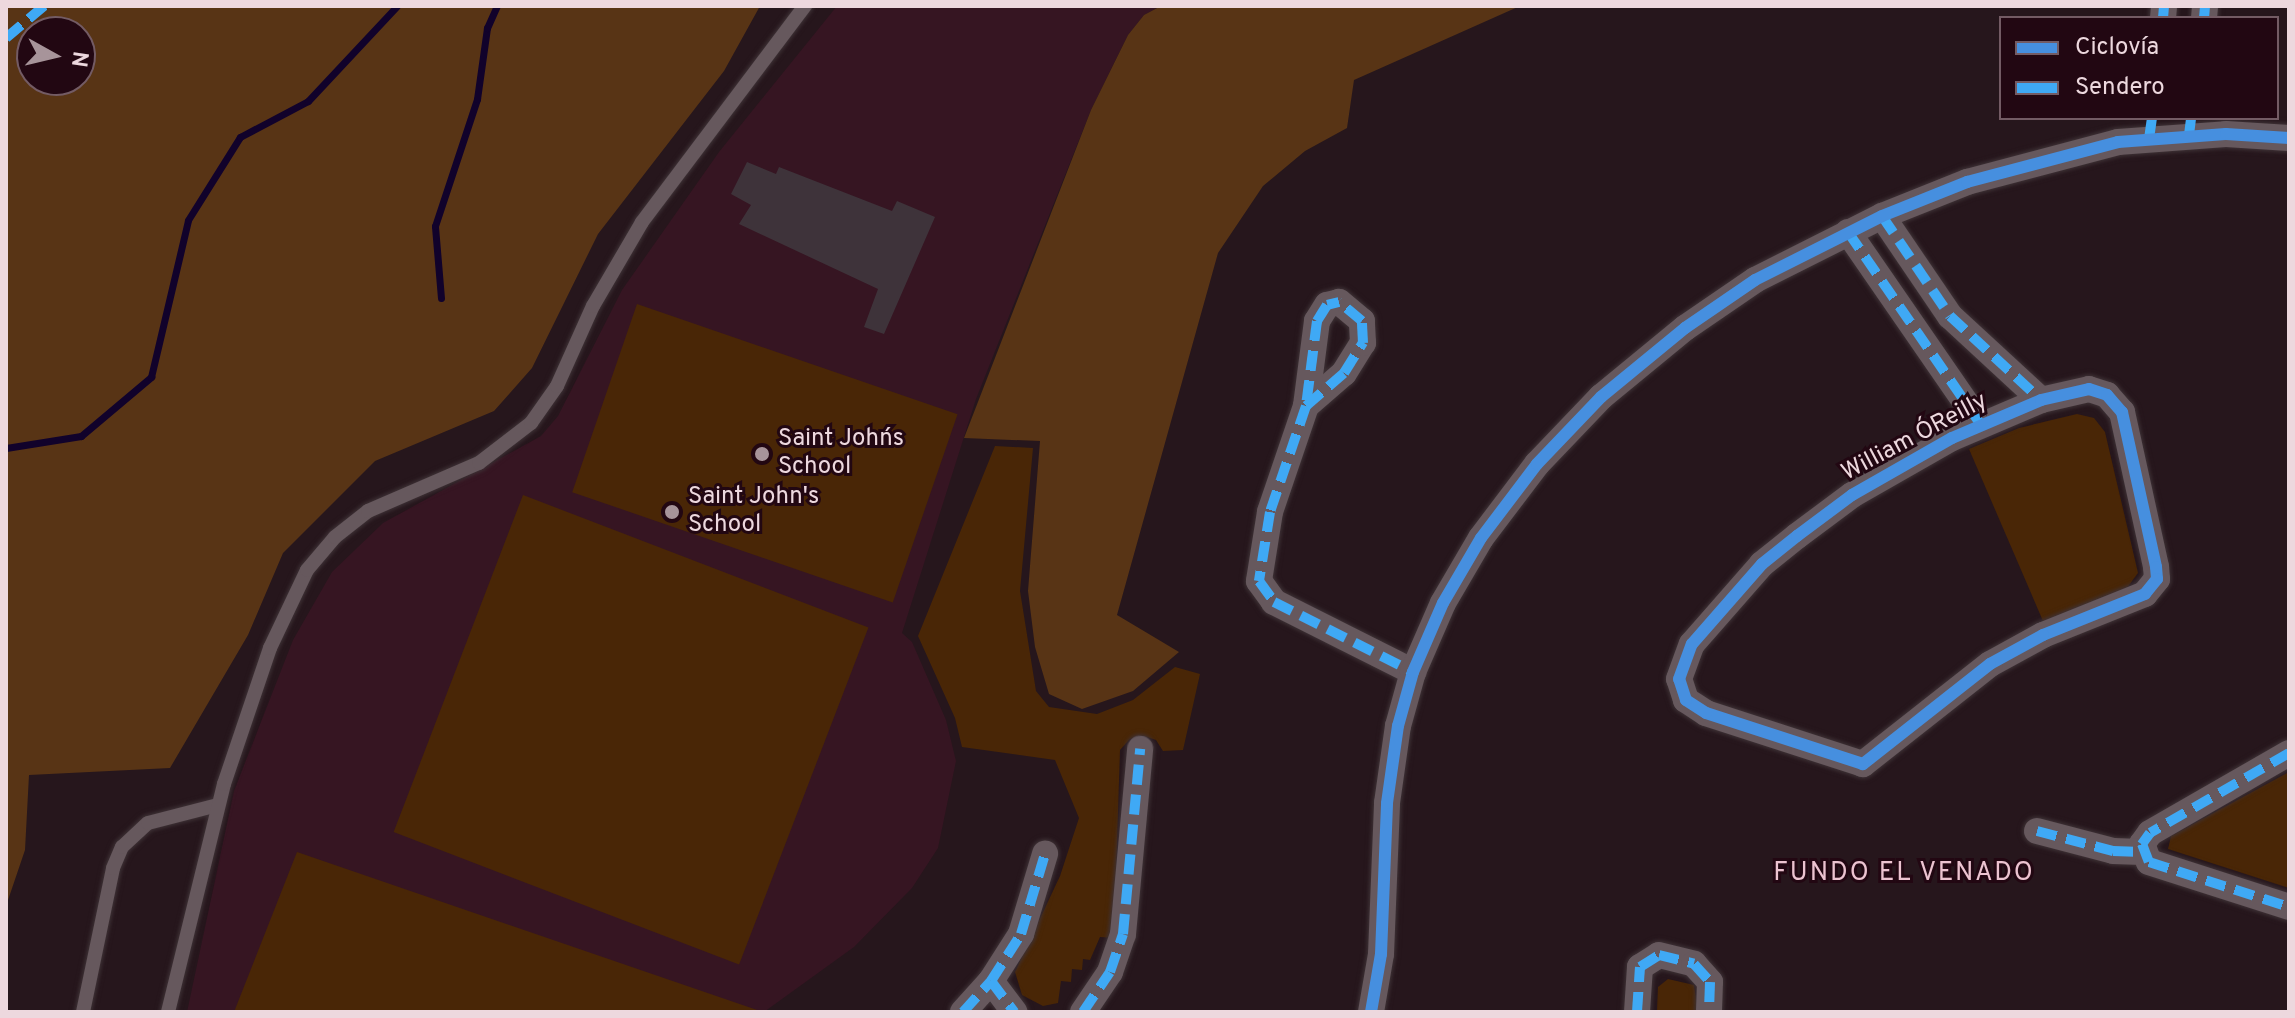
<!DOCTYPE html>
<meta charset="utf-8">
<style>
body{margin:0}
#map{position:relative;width:2295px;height:1018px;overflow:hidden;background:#26161c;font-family:Overpass,sans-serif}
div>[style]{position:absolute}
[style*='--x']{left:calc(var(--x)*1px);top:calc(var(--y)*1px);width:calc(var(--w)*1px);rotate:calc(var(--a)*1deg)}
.built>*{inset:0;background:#361522}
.green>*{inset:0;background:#492606;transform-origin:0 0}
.forest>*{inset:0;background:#583415}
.stream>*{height:7px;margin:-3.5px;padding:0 3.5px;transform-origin:3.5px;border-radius:3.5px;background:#11022b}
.building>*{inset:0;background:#3e333a}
.roads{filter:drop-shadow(0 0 2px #3e3236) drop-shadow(0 0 2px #3e3236)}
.lane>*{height:14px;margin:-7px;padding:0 7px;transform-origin:7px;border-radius:7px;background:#66585d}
.street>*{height:26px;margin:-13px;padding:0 13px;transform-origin:13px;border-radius:13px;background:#66585d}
.quiet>*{height:10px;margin-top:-5px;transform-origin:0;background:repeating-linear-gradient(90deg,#3fa9f5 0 20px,transparent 0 30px)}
.cycleway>*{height:12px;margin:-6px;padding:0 6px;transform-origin:6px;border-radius:6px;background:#468fdf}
.dots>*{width:22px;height:22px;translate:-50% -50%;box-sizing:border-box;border:4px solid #220712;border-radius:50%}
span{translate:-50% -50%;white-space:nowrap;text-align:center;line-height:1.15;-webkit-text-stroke:6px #220712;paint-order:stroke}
.street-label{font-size:24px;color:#edd8de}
.poi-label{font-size:24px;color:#edd8de}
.left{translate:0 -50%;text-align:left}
.neighbourhood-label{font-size:26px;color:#ecc3d0;letter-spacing:2px}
.frame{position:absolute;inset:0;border:8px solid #edd8de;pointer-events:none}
.legend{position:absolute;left:1999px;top:16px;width:280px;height:104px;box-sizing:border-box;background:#220712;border:2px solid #735b64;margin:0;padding:10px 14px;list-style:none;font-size:24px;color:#edd8de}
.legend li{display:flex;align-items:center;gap:16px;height:40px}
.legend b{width:40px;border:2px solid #735b64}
.north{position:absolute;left:16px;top:16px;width:80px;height:80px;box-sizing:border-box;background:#220712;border:2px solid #735b64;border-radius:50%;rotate:98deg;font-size:22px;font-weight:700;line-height:32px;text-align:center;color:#edd8de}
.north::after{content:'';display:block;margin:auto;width:28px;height:36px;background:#a7949a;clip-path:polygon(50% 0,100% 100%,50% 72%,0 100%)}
</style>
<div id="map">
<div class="built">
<div style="clip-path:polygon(837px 6px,1161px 6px,1144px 15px,1128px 35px,1091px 110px,976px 399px,902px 633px,912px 642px,946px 720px,956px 761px,938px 848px,912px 888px,854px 947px,764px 1012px,187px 1012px,234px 791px,293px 640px,332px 572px,383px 523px,541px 436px,558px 416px,622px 290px,719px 152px)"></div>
</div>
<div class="green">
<div style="left:637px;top:304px;width:339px;height:199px;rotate:19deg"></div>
<div style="clip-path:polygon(2077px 414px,2094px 418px,2105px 432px,2138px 573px,2124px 592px,2043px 621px,1969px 449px,2019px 428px)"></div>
<div style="clip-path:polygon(995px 446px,1033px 448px,1020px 591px,1036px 691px,1049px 707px,1097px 714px,1133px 700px,1175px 667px,1200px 674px,1183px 750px,1163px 751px,1156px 740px,1144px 736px,1130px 739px,1120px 750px,1114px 938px,1100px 937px,1090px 960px,1083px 959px,1082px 970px,1072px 969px,1071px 982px,1061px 981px,1058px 1003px,1043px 1006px,1022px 995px,1015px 972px,1060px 876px,1079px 818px,1055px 760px,962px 747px,955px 718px,918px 636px)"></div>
<div style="left:523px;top:495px;width:370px;height:361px;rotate:21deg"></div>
<div style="clip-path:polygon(2289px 772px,2289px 888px,2168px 849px,2171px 836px)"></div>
<div style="clip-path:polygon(297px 852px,760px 1011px,234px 1012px)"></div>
<div style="clip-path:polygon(1668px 979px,1694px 985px,1698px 1012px,1657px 1012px,1658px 987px)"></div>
</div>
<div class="forest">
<div style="clip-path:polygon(evenodd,6px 6px,760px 6px,724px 71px,598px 234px,532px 368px,494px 411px,375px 461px,283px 553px,248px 635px,170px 768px,29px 775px,25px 850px,6px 906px,6px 6px,32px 32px,80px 32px,80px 80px,32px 80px,32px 32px)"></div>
<div style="clip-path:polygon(1161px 6px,1520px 6px,1354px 80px,1347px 128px,1305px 151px,1263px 186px,1218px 253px,1117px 615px,1179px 652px,1133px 691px,1082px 709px,1049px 694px,1035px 647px,1028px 591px,1040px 441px,964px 438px,1091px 110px,1128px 35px,1144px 15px)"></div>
</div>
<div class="stream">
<div style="--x:441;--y:298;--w:72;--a:-94.8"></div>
<div style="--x:435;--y:226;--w:134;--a:-71.7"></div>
<div style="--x:477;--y:99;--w:72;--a:-82"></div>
<div style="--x:487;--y:28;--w:24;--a:-66"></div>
<div style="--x:6;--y:448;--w:76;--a:-9.1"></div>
<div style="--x:81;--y:436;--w:92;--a:-40.1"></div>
<div style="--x:151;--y:377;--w:161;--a:-76.7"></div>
<div style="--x:188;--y:220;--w:98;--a:-57.9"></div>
<div style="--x:240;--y:137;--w:77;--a:-27.9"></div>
<div style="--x:308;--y:101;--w:130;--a:-46.9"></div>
</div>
<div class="building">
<div style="clip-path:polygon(747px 162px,776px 174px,779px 167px,892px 211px,897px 201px,935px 217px,884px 334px,864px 327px,878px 289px,739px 224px,751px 205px,731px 194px)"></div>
</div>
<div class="roads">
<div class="lane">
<div style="--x:83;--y:1012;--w:147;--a:-78.2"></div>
<div style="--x:113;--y:868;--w:23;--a:-67"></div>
<div style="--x:122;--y:847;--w:35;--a:-43"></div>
<div style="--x:148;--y:823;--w:72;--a:-14.4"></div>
<div style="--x:168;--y:1012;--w:235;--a:-76.2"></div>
<div style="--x:224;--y:784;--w:144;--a:-71.3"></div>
<div style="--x:270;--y:648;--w:86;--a:-64.6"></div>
<div style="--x:307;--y:570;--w:43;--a:-49.7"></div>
<div style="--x:335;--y:537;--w:42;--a:-38.2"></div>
<div style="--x:368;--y:511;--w:121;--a:-23.4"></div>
<div style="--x:479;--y:463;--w:66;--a:-37.6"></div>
<div style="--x:531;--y:423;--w:45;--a:-54.9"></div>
<div style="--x:557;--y:386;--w:88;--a:-65.8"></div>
<div style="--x:593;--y:306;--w:97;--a:-59.7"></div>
<div style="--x:642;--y:222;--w:271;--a:-53"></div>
</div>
<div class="street">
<div style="--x:2163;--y:18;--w:12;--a:-85"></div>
<div style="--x:2204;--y:18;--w:12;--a:-85"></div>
<div style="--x:1882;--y:216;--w:121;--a:55.8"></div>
<div style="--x:1950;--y:316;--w:124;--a:42.7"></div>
<div style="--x:1848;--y:232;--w:234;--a:55.4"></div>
<div style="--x:2089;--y:389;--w:19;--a:18"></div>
<div style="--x:2107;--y:395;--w:23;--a:49"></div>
<div style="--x:2122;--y:412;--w:159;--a:77.6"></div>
<div style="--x:2156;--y:567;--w:12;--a:85"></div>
<div style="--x:2157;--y:579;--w:19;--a:129"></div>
<div style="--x:2145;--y:594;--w:110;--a:158.1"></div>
<div style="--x:2043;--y:635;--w:60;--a:151.3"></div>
<div style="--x:1990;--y:664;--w:162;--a:141.8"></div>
<div style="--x:1863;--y:764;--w:165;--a:-162"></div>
<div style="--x:1706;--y:713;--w:24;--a:-147"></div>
<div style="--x:1686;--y:700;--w:22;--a:-108"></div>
<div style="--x:1679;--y:679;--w:37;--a:-70"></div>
<div style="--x:1692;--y:644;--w:106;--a:-48.8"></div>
<div style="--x:1762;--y:564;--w:45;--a:-38.7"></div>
<div style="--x:1797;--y:536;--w:69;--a:-36.7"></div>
<div style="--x:1852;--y:495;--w:115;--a:-29.7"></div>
<div style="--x:1952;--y:438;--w:97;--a:-23.1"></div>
<div style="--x:2041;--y:400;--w:49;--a:-12.9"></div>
<div style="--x:1306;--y:406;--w:50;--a:-41"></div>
<div style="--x:1344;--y:373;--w:36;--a:-58"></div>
<div style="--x:1363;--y:343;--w:22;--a:-93"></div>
<div style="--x:1362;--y:321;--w:30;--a:-140"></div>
<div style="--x:1339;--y:302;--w:12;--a:166"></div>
<div style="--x:1327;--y:305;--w:19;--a:122"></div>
<div style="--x:1317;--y:321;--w:86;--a:97.4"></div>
<div style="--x:1306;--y:406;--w:112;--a:108.8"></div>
<div style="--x:1270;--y:512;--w:70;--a:99.1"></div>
<div style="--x:1259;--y:581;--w:26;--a:54"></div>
<div style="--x:1274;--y:602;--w:156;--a:26.7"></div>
<div style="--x:2289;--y:753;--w:160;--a:150.1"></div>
<div style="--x:2150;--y:833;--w:14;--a:126"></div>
<div style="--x:2142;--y:844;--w:19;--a:69"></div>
<div style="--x:2149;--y:862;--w:147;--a:17.8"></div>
<div style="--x:2037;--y:831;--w:79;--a:14.7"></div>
<div style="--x:2113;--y:851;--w:29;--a:2"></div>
<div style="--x:991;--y:981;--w:39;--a:53"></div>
<div style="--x:963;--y:1012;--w:42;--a:-47.9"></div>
<div style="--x:991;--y:981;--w:56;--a:-57.4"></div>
<div style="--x:1021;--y:934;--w:84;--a:-73.3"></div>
<div style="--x:1083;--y:1012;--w:48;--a:-56"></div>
<div style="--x:1110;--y:972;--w:40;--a:-71.1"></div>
<div style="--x:1123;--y:934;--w:186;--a:-84.7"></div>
<div style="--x:1371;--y:1012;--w:59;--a:-80.2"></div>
<div style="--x:1381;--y:954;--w:151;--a:-87.7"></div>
<div style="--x:1387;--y:803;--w:78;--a:-81.9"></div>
<div style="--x:1398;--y:726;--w:56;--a:-74.5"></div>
<div style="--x:1413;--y:672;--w:75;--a:-66.5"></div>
<div style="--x:1443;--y:603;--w:75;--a:-59.7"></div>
<div style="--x:1481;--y:538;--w:93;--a:-52.9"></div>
<div style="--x:1537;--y:464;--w:93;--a:-46.3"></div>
<div style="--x:1601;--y:397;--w:109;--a:-39.4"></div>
<div style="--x:1685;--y:328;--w:85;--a:-34.4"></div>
<div style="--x:1755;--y:280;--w:142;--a:-26.7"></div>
<div style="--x:1882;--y:216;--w:92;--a:-21.8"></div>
<div style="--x:1967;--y:182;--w:156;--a:-14.8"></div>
<div style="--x:2118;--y:142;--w:108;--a:-4.2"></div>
<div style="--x:2226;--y:134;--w:63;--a:3.6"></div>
<div style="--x:1637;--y:1012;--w:45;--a:-86.2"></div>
<div style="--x:1640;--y:967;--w:22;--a:-32"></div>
<div style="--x:1659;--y:955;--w:36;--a:14"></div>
<div style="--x:1694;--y:964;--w:24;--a:48"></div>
<div style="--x:1710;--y:982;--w:30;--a:92"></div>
</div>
</div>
<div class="quiet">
<div style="--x:2163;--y:18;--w:12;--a:-85"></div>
<div style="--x:2204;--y:18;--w:12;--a:-85"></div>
<div style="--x:6;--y:38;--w:50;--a:-40.1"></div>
<div style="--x:2189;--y:135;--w:17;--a:-83"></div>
<div style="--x:2149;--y:139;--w:21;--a:-82"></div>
<div style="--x:1882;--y:216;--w:121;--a:55.8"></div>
<div style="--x:1950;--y:316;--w:124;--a:42.7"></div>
<div style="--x:1848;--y:232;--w:234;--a:55.4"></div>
<div style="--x:1306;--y:406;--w:50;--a:-41"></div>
<div style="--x:1344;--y:373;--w:36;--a:-58"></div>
<div style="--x:1363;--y:343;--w:22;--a:-93"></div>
<div style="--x:1362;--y:321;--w:30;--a:-140"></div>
<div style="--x:1339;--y:302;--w:12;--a:166"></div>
<div style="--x:1327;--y:305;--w:19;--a:122"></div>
<div style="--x:1317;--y:321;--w:86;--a:97.4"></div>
<div style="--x:1306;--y:406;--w:112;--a:108.8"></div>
<div style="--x:1270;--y:512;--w:70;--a:99.1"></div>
<div style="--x:1259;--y:581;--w:26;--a:54"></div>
<div style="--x:1274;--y:602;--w:156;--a:26.7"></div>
<div style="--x:2289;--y:753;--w:160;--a:150.1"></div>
<div style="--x:2150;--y:833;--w:14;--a:126"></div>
<div style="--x:2142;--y:844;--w:19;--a:69"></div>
<div style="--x:2149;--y:862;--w:147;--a:17.8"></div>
<div style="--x:2037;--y:831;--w:79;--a:14.7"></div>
<div style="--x:2113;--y:851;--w:29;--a:2"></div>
<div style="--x:991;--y:981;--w:39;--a:53"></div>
<div style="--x:963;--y:1012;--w:42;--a:-47.9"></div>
<div style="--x:991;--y:981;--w:56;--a:-57.4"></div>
<div style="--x:1021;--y:934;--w:84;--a:-73.3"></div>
<div style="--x:1083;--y:1012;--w:48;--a:-56"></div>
<div style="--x:1110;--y:972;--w:40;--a:-71.1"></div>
<div style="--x:1123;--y:934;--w:186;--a:-84.7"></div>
<div style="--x:1637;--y:1012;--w:45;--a:-86.2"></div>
<div style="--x:1640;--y:967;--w:22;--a:-32"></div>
<div style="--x:1659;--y:955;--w:36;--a:14"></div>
<div style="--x:1694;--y:964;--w:24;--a:48"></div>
<div style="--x:1710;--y:982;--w:30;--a:92"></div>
</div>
<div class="cycleway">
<div style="--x:2089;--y:389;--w:19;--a:18"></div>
<div style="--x:2107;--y:395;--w:23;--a:49"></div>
<div style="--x:2122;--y:412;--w:159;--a:77.6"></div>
<div style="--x:2156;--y:567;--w:12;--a:85"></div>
<div style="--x:2157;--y:579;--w:19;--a:129"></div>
<div style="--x:2145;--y:594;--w:110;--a:158.1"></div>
<div style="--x:2043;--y:635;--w:60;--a:151.3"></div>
<div style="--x:1990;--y:664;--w:162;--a:141.8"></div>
<div style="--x:1863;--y:764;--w:165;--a:-162"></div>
<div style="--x:1706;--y:713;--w:24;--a:-147"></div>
<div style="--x:1686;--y:700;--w:22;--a:-108"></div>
<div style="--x:1679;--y:679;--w:37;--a:-70"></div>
<div style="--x:1692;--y:644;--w:106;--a:-48.8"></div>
<div style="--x:1762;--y:564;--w:45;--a:-38.7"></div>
<div style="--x:1797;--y:536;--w:69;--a:-36.7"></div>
<div style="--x:1852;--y:495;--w:115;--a:-29.7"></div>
<div style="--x:1952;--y:438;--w:97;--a:-23.1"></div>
<div style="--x:2041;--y:400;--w:49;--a:-12.9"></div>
<div style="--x:1371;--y:1012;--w:59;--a:-80.2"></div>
<div style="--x:1381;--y:954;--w:151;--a:-87.7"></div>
<div style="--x:1387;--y:803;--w:78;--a:-81.9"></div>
<div style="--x:1398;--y:726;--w:56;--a:-74.5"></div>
<div style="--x:1413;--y:672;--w:75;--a:-66.5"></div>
<div style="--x:1443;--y:603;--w:75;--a:-59.7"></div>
<div style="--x:1481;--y:538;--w:93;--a:-52.9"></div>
<div style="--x:1537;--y:464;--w:93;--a:-46.3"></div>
<div style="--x:1601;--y:397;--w:109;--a:-39.4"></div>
<div style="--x:1685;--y:328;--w:85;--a:-34.4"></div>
<div style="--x:1755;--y:280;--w:142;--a:-26.7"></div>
<div style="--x:1882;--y:216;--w:92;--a:-21.8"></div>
<div style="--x:1967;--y:182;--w:156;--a:-14.8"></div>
<div style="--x:2118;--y:142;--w:108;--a:-4.2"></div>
<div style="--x:2226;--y:134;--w:63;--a:3.6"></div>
</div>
<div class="dots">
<div style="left:762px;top:454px;background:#a7949a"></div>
<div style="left:672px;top:512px;background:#a7949a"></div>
</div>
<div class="street-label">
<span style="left:1915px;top:438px;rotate:-28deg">William O´Reilly</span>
</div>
<div class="poi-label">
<span class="left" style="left:778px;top:454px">Saint John´s<br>School</span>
<span class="left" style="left:688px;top:512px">Saint John's<br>School</span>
</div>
<div class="neighbourhood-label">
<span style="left:1904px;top:874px">FUNDO EL VENADO</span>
</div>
<div class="frame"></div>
<ul class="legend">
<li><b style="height:10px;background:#468fdf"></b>Ciclovía</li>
<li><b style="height:10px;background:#3fa9f5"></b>Sendero</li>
</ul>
<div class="north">N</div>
</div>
